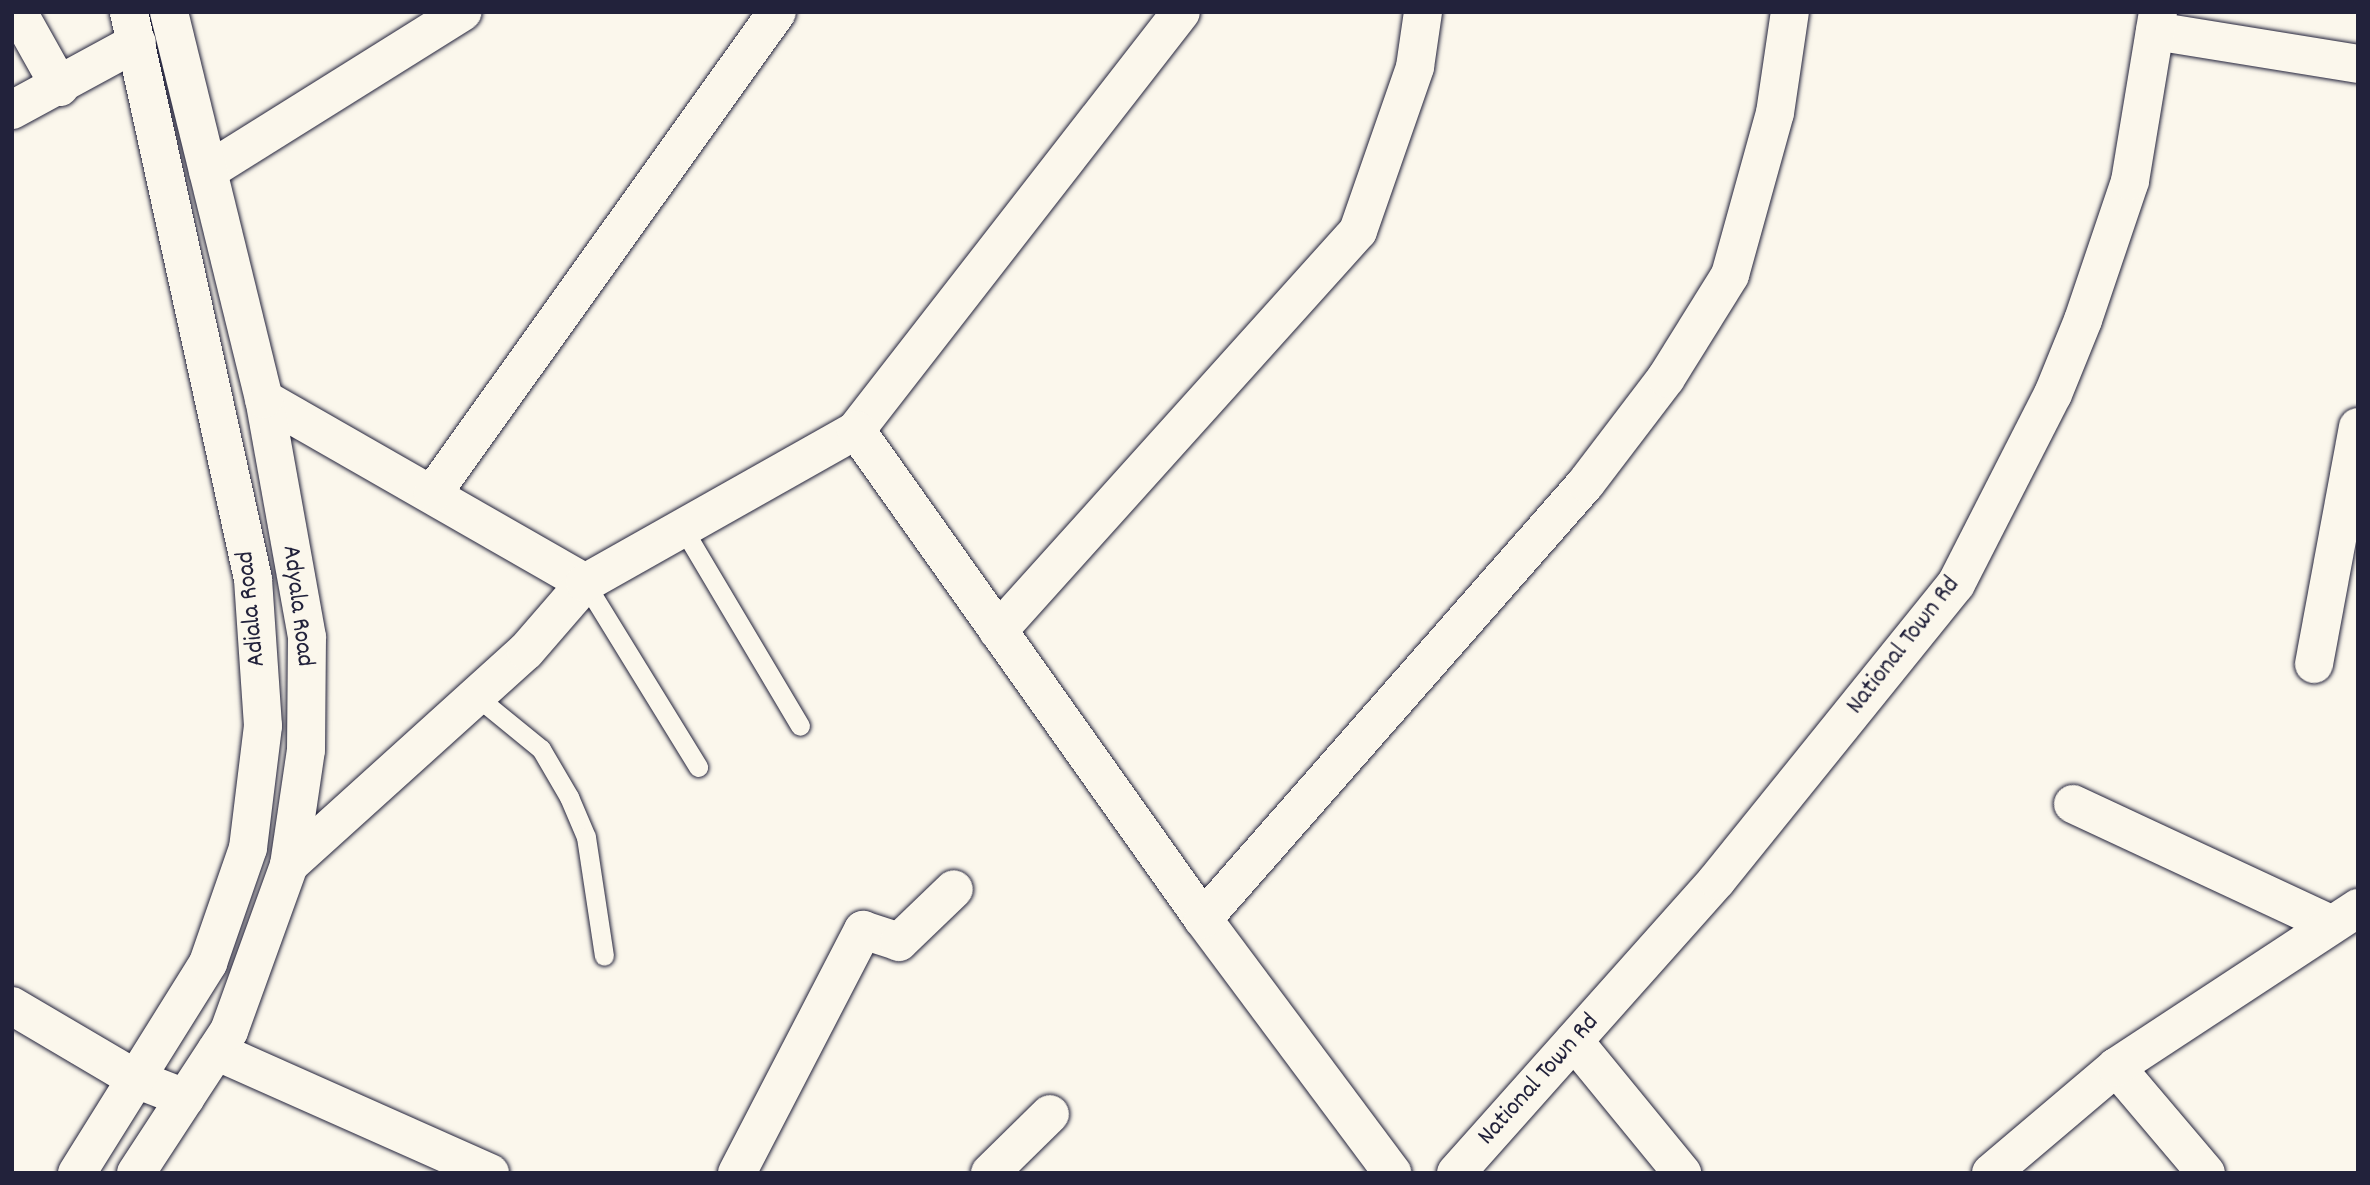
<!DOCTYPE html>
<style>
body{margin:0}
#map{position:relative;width:2370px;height:1185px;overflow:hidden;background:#fbf7ec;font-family:Dekko,sans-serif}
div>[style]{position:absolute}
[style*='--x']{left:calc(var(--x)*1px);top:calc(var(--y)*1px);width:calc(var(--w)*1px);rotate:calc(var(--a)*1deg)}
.roads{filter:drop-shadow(0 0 2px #22223b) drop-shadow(0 0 2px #22223b)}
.service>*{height:19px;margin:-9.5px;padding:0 9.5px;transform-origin:9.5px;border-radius:9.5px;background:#fbf7ec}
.minor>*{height:38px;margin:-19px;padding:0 19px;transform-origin:19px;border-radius:19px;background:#fbf7ec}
.primary>*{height:38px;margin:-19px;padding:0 19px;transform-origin:19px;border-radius:19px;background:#fbf7ec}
span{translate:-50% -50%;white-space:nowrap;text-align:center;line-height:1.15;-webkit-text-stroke:5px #fbf7ec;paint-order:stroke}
.street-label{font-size:26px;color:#22223b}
.frame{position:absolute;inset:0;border:14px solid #22223b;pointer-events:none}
</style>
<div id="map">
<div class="roads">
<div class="service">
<div style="--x:682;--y:527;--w:231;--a:59.3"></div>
<div style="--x:585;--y:583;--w:216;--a:58.4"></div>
<div style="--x:476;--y:696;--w:84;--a:39.2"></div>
<div style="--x:541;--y:749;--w:56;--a:59.7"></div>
<div style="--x:569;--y:797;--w:43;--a:67"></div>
<div style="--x:586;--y:837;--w:120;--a:81.4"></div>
</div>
<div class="minor">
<div style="--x:18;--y:12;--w:86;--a:60.8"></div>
<div style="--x:2155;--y:31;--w:206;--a:9.2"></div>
<div style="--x:12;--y:110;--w:142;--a:-28.5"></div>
<div style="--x:208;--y:171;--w:300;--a:-32"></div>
<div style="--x:264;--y:399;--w:370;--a:29.8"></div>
<div style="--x:856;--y:430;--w:529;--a:-52.13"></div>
<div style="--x:433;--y:493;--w:591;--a:-54.43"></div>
<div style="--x:998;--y:631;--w:538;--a:-48.01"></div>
<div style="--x:1358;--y:231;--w:174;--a:-70.8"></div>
<div style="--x:1415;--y:67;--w:56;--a:-81.7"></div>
<div style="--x:2314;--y:664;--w:241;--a:-79.5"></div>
<div style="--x:2073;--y:804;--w:284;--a:25"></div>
<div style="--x:289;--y:865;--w:319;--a:-42.1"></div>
<div style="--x:526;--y:651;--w:90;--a:-49.1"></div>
<div style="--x:585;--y:583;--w:311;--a:-29.4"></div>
<div style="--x:856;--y:430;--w:600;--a:54.64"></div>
<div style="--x:1203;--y:919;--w:317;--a:53.3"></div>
<div style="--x:1203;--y:919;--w:580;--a:-48.7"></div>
<div style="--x:1586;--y:483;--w:132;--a:-52.7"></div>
<div style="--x:1666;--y:378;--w:121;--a:-58.1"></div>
<div style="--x:1730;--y:275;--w:168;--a:-74.5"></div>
<div style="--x:1775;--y:113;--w:102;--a:-81.6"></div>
<div style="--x:12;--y:1006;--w:144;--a:30.5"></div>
<div style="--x:136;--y:1079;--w:53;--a:21.2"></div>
<div style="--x:1574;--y:1041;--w:171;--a:50.7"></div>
<div style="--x:216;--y:1051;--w:300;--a:24"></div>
<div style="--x:2116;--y:1067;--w:139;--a:49.7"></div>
<div style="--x:737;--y:1173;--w:274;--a:-62.6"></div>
<div style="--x:863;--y:930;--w:38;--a:18"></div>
<div style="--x:899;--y:942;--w:76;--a:-43.9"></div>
<div style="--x:990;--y:1173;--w:84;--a:-44.5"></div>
<div style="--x:1456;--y:1173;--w:392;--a:-48.3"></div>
<div style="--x:1717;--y:880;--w:380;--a:-51.1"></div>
<div style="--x:1956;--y:584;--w:213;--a:-63"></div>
<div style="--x:2053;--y:394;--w:80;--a:-67.9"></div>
<div style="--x:2083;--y:320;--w:147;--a:-71.3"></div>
<div style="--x:2130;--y:181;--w:171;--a:-80.6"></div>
<div style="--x:1991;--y:1173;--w:164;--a:-40.3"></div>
<div style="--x:2116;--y:1067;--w:290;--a:-33.3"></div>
</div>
<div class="primary">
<div style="--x:77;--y:1173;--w:248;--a:-58"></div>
<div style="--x:208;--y:963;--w:122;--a:-70.8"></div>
<div style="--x:248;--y:848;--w:123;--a:-83"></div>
<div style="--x:263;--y:726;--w:147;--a:-93.9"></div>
<div style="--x:253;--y:579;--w:580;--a:-102.34"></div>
<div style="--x:136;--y:1173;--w:170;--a:-56.8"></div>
<div style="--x:229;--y:1031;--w:177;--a:-70.1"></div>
<div style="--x:289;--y:865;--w:116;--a:-81.6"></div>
<div style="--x:306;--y:750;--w:113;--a:-89.5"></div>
<div style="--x:307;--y:637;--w:242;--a:-100.2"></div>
<div style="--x:264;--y:399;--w:398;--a:-103.8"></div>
</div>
</div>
<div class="street-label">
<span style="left:297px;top:606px;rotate:83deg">Adyala Road</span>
<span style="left:252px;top:609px;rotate:-96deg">Adiala Road</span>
<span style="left:1904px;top:646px;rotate:-52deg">National Town Rd</span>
<span style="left:1539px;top:1080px;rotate:-48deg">National Town Rd</span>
</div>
<div class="frame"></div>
</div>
